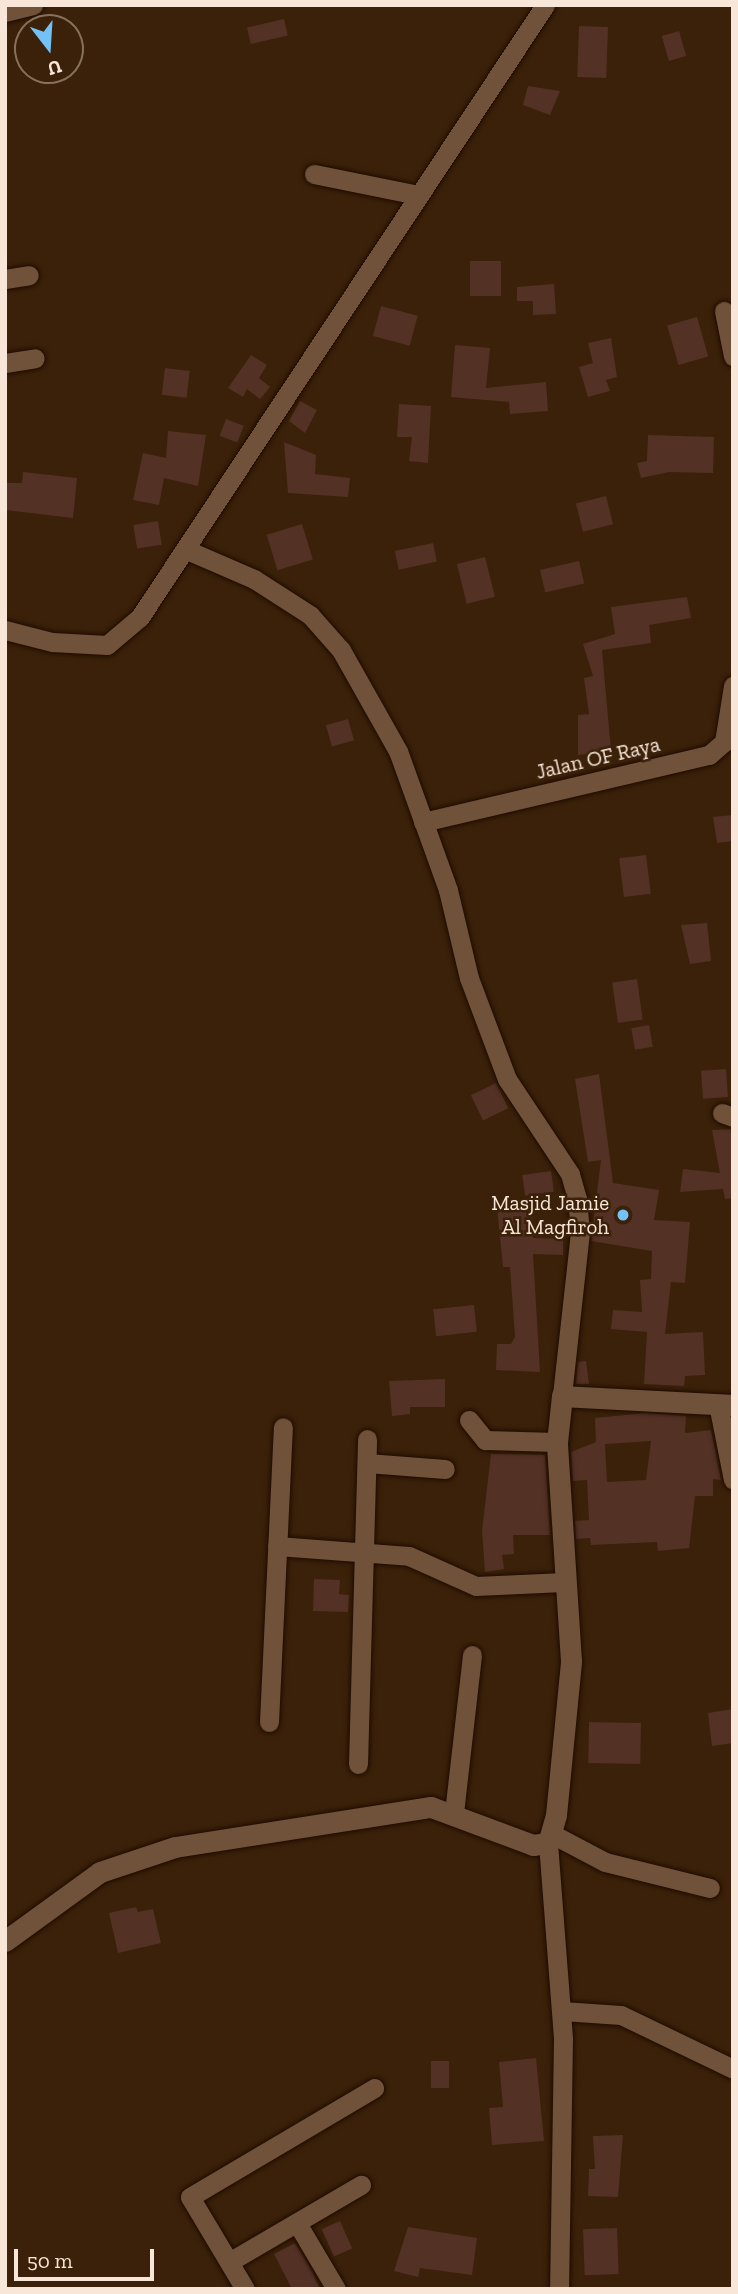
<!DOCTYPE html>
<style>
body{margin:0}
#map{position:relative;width:738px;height:2294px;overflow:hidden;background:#3b2109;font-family:"Zilla Slab",serif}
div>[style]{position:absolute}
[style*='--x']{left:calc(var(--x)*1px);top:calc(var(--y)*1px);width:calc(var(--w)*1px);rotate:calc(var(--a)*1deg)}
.building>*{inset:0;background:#533125;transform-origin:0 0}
.roads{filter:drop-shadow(0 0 2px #1e0b00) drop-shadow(0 0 2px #1e0b00)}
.street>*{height:19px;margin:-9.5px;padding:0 9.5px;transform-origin:9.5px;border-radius:9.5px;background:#70523a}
.secondary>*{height:21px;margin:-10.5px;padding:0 10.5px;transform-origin:10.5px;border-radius:10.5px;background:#70523a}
.dots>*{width:19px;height:19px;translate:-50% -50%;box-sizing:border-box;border:4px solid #3b2109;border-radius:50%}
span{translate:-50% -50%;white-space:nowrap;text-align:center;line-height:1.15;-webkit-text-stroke:5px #3b2109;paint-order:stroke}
.street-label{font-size:21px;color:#f8e6d8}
.poi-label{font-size:21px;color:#f8e6d8}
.right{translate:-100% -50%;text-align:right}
.frame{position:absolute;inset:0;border:7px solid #f8e6d8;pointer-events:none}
.north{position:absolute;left:14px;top:14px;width:70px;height:70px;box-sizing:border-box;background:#3b2109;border:2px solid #87705c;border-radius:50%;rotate:163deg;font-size:19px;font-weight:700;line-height:28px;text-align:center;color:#f8e6d8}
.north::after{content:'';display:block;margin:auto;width:24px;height:32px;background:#73c1f5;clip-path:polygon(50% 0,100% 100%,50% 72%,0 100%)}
.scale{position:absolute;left:14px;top:2249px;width:140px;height:32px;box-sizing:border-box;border:4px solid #f8e6d8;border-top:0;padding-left:9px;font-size:21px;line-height:24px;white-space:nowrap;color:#f8e6d8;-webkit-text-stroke:5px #3b2109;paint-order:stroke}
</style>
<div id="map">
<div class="building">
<div style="left:284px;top:19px;width:17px;height:38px;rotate:77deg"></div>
<div style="left:579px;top:26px;width:29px;height:51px;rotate:2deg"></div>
<div style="left:679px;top:31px;width:26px;height:18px;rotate:74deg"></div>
<div style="clip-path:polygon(528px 86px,560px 91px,550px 115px,523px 105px)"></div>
<div style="left:501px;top:261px;width:35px;height:31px;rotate:90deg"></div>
<div style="clip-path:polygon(554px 284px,556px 314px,533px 315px,533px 301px,517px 301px,517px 287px)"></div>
<div style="left:381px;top:306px;width:38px;height:31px;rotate:15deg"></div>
<div style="left:697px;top:317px;width:41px;height:31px;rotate:74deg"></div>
<div style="clip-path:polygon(611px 338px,617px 377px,606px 380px,610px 391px,588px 397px,579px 367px,593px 363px,588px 343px)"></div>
<div style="clip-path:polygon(455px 345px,490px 348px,486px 388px,546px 382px,548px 411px,510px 414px,509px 402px,451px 397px)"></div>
<div style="clip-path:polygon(251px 355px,267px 365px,259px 378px,270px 387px,260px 399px,247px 389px,243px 397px,228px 388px)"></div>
<div style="left:165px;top:368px;width:25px;height:27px;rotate:7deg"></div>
<div style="clip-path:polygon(300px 401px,317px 410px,305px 433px,289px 421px)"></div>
<div style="clip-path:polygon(399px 404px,431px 406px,428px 463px,409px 461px,412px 437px,397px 437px)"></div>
<div style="left:226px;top:419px;width:19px;height:18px;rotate:21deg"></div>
<div style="clip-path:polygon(168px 431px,206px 435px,198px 486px,164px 478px,159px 505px,133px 500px,143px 453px,166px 458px)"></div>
<div style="clip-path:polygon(648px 435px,714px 437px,713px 473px,669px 472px,641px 478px,637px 463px,647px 461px)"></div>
<div style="clip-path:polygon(284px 442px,316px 455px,315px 474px,350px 478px,348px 497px,288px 493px)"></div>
<div style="clip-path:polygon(23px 472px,77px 478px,73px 518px,5px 510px,5px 483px,22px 483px)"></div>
<div style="left:606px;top:496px;width:29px;height:31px;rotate:76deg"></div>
<div style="left:158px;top:521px;width:24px;height:25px;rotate:81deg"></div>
<div style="left:302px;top:524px;width:37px;height:37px;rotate:73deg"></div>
<div style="left:433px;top:543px;width:19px;height:39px;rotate:78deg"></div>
<div style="left:485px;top:557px;width:41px;height:29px;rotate:76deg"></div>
<div style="left:579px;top:561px;width:23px;height:40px;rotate:77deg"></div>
<div style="clip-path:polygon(687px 597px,691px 618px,649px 625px,651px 643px,602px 650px,611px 751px,578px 755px,578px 715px,589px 714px,584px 678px,593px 676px,583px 644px,615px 634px,611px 607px)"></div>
<div style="left:348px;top:719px;width:22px;height:23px;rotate:74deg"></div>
<div style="clip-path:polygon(733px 815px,733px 841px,717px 843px,713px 817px)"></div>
<div style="left:646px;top:855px;width:39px;height:27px;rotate:83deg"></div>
<div style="clip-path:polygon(707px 923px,711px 961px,690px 964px,681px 925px)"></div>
<div style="left:637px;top:979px;width:41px;height:25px;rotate:82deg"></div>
<div style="left:649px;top:1025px;width:22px;height:18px;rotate:80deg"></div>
<div style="left:726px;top:1069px;width:28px;height:25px;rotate:86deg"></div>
<div style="clip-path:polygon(599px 1074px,613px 1183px,659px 1190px,654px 1220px,690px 1222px,685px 1283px,671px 1282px,665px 1334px,703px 1332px,705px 1375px,685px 1376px,684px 1386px,644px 1384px,647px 1332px,611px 1329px,613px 1310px,642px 1312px,640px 1280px,651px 1279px,652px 1251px,591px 1241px,601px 1160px,588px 1162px,575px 1079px)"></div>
<div style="left:496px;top:1083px;width:28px;height:28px;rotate:64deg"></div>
<div style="clip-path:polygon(733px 1129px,733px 1198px,725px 1199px,723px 1189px,680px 1192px,683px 1169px,720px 1173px,712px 1130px)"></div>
<div style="left:551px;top:1171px;width:21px;height:29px;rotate:82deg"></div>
<div style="clip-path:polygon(532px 1206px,533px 1238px,563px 1239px,563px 1255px,533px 1254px,540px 1372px,496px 1370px,497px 1344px,511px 1344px,515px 1337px,510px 1267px,503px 1267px,497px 1207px)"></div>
<div style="left:474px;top:1305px;width:27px;height:41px;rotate:84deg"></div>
<div style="clip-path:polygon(586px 1361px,589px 1384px,576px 1384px,578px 1362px)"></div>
<div style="clip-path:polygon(445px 1379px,445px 1407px,410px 1407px,410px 1414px,392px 1416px,389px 1381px)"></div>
<div style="clip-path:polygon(evenodd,645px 1413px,686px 1416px,685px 1433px,711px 1430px,721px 1480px,713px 1479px,713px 1496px,695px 1496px,689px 1548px,658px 1551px,657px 1542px,591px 1545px,590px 1538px,576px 1539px,575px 1521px,589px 1520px,587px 1480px,573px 1481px,571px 1452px,596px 1442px,595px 1418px,645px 1413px,651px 1441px,646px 1480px,607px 1482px,605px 1444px,651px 1441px)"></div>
<div style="clip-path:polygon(491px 1454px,545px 1455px,550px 1535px,513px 1535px,514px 1554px,502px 1555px,504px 1569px,485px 1572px,482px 1531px)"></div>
<div style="clip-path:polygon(314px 1579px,340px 1580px,339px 1594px,349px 1595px,348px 1612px,313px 1611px)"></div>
<div style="clip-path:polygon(733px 1709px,733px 1743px,712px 1746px,708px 1713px)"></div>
<div style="left:589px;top:1722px;width:52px;height:41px;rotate:1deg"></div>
<div style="clip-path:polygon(136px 1907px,138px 1912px,153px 1909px,161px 1943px,118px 1953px,109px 1913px)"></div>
<div style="clip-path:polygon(536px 2058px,544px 2141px,492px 2145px,489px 2108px,503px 2107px,499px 2062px)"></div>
<div style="left:431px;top:2061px;width:18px;height:27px"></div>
<div style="clip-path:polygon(623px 2135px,618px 2197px,588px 2196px,589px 2169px,595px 2169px,593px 2136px)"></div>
<div style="left:340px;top:2221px;width:30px;height:20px;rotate:66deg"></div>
<div style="clip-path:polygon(408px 2227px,477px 2238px,472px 2275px,420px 2268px,418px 2277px,394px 2271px)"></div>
<div style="left:617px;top:2228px;width:46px;height:34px;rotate:88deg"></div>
<div style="clip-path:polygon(295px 2243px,311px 2270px,320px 2289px,292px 2289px,274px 2254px)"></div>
</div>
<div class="roads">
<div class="street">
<div style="--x:5;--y:12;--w:29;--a:-14"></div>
<div style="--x:314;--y:174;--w:106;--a:11.4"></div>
<div style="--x:5;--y:279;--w:24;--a:-9"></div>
<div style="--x:724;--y:311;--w:46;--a:78.7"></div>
<div style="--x:5;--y:363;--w:30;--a:-9"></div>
<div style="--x:187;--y:550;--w:73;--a:23.4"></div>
<div style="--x:254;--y:579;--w:67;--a:32.7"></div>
<div style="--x:310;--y:615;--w:47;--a:48.5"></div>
<div style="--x:341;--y:650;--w:116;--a:60.6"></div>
<div style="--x:398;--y:751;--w:148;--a:70.2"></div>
<div style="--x:448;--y:890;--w:90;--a:76.6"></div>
<div style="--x:469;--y:978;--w:108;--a:69.4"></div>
<div style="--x:507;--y:1079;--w:114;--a:56.4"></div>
<div style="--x:570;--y:1174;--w:25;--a:74"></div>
<div style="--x:577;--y:1198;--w:34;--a:85"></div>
<div style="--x:580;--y:1232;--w:165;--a:96.3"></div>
<div style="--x:5;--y:630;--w:49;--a:14.3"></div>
<div style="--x:52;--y:642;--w:55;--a:3.1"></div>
<div style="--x:107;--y:645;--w:43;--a:-40.3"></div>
<div style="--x:140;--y:617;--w:734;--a:-56.5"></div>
<div style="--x:423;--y:822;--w:294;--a:-13.2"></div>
<div style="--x:709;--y:755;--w:20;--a:-41"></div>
<div style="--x:724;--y:742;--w:57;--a:-80.9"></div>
<div style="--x:722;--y:1113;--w:12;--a:20"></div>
<div style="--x:718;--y:1404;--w:77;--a:78.8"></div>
<div style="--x:469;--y:1420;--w:26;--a:51"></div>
<div style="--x:485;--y:1440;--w:72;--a:1.6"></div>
<div style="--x:367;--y:1463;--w:78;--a:4.4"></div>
<div style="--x:277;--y:1546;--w:132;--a:4.3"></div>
<div style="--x:409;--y:1556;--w:73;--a:24.1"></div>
<div style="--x:476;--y:1586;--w:88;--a:-2.6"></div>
<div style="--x:269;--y:1722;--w:295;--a:-87.3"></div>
<div style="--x:358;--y:1764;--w:325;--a:-88.4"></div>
<div style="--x:454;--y:1813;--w:159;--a:-83.5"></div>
<div style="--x:552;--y:1834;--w:60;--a:27.8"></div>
<div style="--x:605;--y:1862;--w:108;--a:13.9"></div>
<div style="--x:548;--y:1843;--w:197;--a:85.6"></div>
<div style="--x:563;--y:2039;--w:250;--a:90.9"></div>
<div style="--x:562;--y:2011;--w:59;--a:3.9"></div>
<div style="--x:621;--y:2015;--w:124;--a:25.7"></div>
<div style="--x:297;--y:2223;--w:77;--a:59.4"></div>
<div style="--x:229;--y:2262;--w:153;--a:-30.3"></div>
<div style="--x:245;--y:2289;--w:107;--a:-120.9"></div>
<div style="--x:190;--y:2197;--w:214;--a:-30.6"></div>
</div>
<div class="secondary">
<div style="--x:5;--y:1941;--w:117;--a:-36"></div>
<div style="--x:100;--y:1872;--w:79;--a:-18.4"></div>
<div style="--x:175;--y:1847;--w:259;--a:-8.9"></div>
<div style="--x:431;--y:1807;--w:109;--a:20.4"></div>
<div style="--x:533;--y:1845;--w:15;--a:-8"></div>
<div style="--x:548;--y:1843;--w:29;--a:-74"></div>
<div style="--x:556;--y:1815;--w:155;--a:-84.4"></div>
<div style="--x:571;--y:1661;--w:219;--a:-93.7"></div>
<div style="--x:557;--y:1442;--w:46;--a:-83.8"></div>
<div style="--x:562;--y:1396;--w:171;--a:3"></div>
</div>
</div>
<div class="dots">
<div style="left:623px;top:1215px;background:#73c1f5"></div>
</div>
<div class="street-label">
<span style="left:598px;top:758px;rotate:-13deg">Jalan OF Raya</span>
</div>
<div class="poi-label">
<span class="right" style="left:609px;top:1215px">Masjid Jamie<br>Al Magfiroh</span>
</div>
<div class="frame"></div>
<div class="north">U</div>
<div class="scale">50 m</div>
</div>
